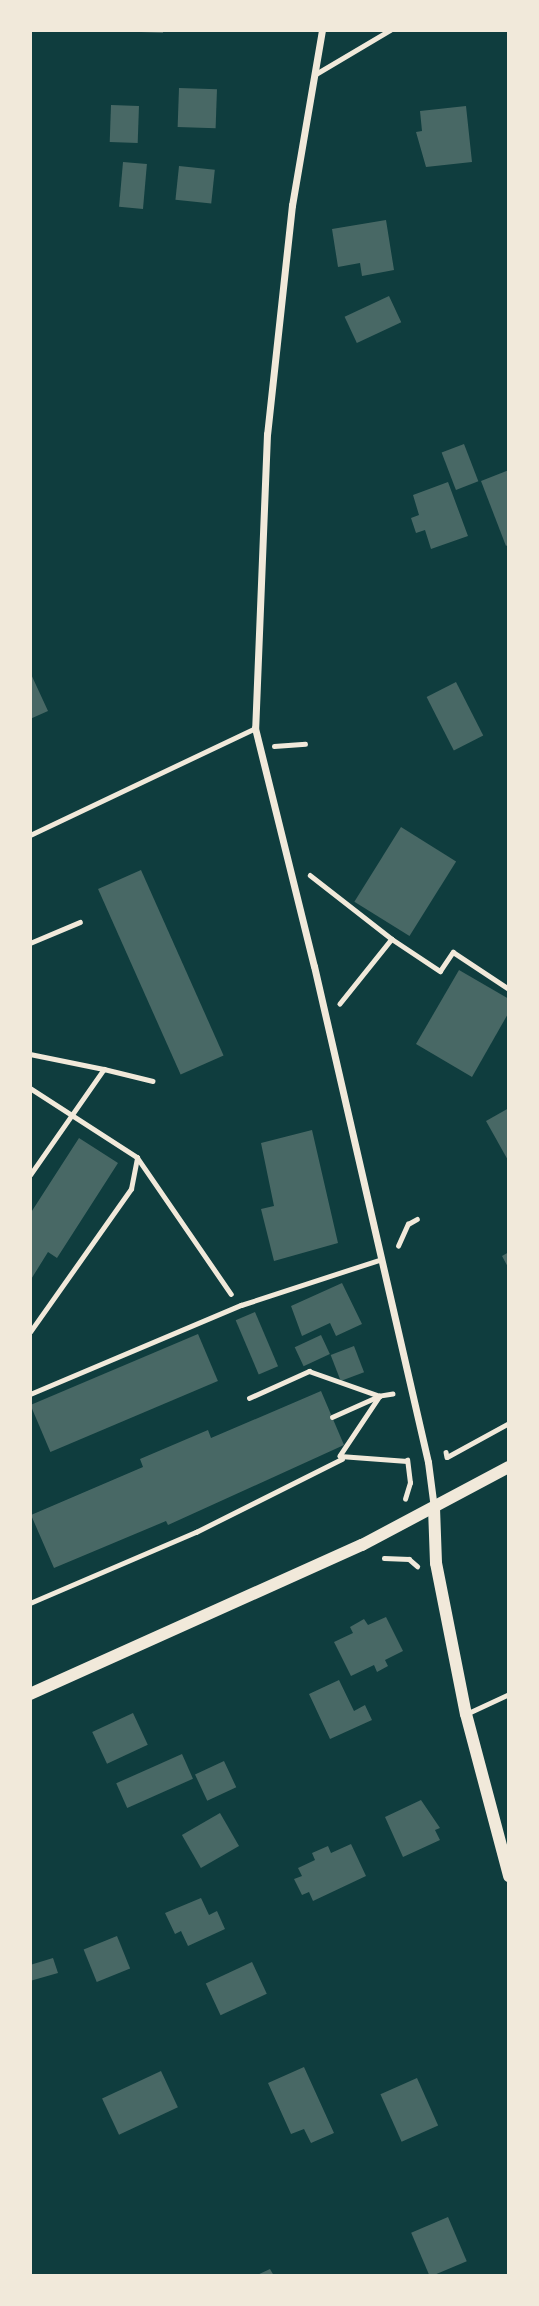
<!DOCTYPE html>
<style>
body{margin:0}
#map{position:relative;width:539px;height:2306px;overflow:hidden;background:#0f3d3e;font-family:Spectral,serif}
div>[style]{position:absolute}
[style*='--x']{left:calc(var(--x)*1px);top:calc(var(--y)*1px);width:calc(var(--w)*1px);rotate:calc(var(--a)*1deg)}
.building>*{inset:0;background:#486865;transform-origin:0 0}
.path>*{height:4.5px;margin:-2.25px;padding:0 2.25px;transform-origin:2.25px;border-radius:2.25px;background:#f1e9da}
.service>*{height:5px;margin:-2.5px;padding:0 2.5px;transform-origin:2.5px;border-radius:2.5px;background:#f1e9da}
.minor>*{height:7px;margin:-3.5px;padding:0 3.5px;transform-origin:3.5px;border-radius:3.5px;background:#f1e9da}
.tertiary>*{height:12px;margin:-6px;padding:0 6px;transform-origin:6px;border-radius:6px;background:#f1e9da}
span{translate:-50% -50%;white-space:nowrap;text-align:center;line-height:1.15;-webkit-text-stroke:5px #f1e9da;paint-order:stroke}
.frame{position:absolute;inset:0;border:32px solid #f1e9da;pointer-events:none}
</style>
<div id="map">
<div class="building">
<div style="clip-path:polygon(141px 30px,163px 30px,163px 33px,141px 32px)"></div>
<div style="left:179px;top:88px;width:38px;height:39px;rotate:2deg"></div>
<div style="left:111px;top:105px;width:28px;height:37px;rotate:2deg"></div>
<div style="clip-path:polygon(466px 106px,472px 162px,426px 167px,416px 132px,422px 131px,420px 111px)"></div>
<div style="left:123px;top:162px;width:24px;height:45px;rotate:5deg"></div>
<div style="left:179px;top:166px;width:36px;height:34px;rotate:6deg"></div>
<div style="clip-path:polygon(386px 220px,394px 270px,362px 276px,360px 263px,338px 267px,332px 229px)"></div>
<div style="left:389px;top:296px;width:29px;height:49px;rotate:65deg"></div>
<div style="left:464px;top:444px;width:40px;height:24px;rotate:69deg"></div>
<div style="clip-path:polygon(509px 470px,509px 544px,506px 546px,481px 481px)"></div>
<div style="clip-path:polygon(448px 482px,468px 536px,431px 549px,425px 530px,416px 533px,411px 518px,419px 515px,413px 495px)"></div>
<div style="clip-path:polygon(30px 672px,48px 711px,30px 719px)"></div>
<div style="left:456px;top:682px;width:60px;height:33px;rotate:63deg"></div>
<div style="left:401px;top:827px;width:65px;height:88px;rotate:32deg"></div>
<div style="left:141px;top:870px;width:203px;height:47px;rotate:66deg"></div>
<div style="clip-path:polygon(459px 970px,509px 999px,509px 1012px,472px 1077px,416px 1044px)"></div>
<div style="clip-path:polygon(509px 1108px,509px 1162px,486px 1121px)"></div>
<div style="clip-path:polygon(312px 1130px,338px 1243px,274px 1261px,261px 1209px,274px 1206px,261px 1143px)"></div>
<div style="clip-path:polygon(79px 1138px,118px 1163px,57px 1258px,48px 1252px,30px 1281px,30px 1214px)"></div>
<div style="clip-path:polygon(509px 1252px,509px 1269px,502px 1256px)"></div>
<div style="clip-path:polygon(342px 1283px,362px 1324px,336px 1336px,330px 1323px,302px 1336px,291px 1306px)"></div>
<div style="left:255px;top:1312px;width:59px;height:21px;rotate:67deg"></div>
<div style="left:198px;top:1334px;width:51px;height:182px;rotate:67deg"></div>
<div style="left:321px;top:1335px;width:21px;height:29px;rotate:65deg"></div>
<div style="left:354px;top:1346px;width:28px;height:25px;rotate:69deg"></div>
<div style="clip-path:polygon(321px 1391px,344px 1445px,168px 1525px,166px 1521px,54px 1568px,31px 1515px,143px 1467px,140px 1459px,208px 1430px,211px 1438px)"></div>
<div style="clip-path:polygon(386px 1617px,403px 1651px,385px 1660px,388px 1666px,377px 1672px,374px 1665px,351px 1676px,334px 1642px,353px 1633px,350px 1627px,364px 1619px,368px 1625px)"></div>
<div style="clip-path:polygon(339px 1680px,354px 1711px,365px 1705px,372px 1720px,330px 1739px,309px 1694px)"></div>
<div style="left:133px;top:1713px;width:35px;height:45px;rotate:65deg"></div>
<div style="left:182px;top:1754px;width:27px;height:72px;rotate:66deg"></div>
<div style="left:224px;top:1761px;width:29px;height:32px;rotate:65deg"></div>
<div style="clip-path:polygon(421px 1800px,440px 1828px,435px 1830px,440px 1840px,403px 1857px,385px 1817px)"></div>
<div style="left:220px;top:1813px;width:38px;height:44px;rotate:60deg"></div>
<div style="clip-path:polygon(351px 1844px,366px 1876px,313px 1901px,309px 1892px,302px 1895px,294px 1879px,302px 1876px,298px 1868px,315px 1860px,312px 1853px,328px 1846px,331px 1853px)"></div>
<div style="clip-path:polygon(201px 1898px,209px 1915px,217px 1911px,225px 1929px,188px 1946px,181px 1931px,175px 1934px,165px 1913px)"></div>
<div style="left:117px;top:1936px;width:35px;height:36px;rotate:68deg"></div>
<div style="clip-path:polygon(53px 1958px,58px 1973px,30px 1981px,30px 1965px)"></div>
<div style="left:252px;top:1962px;width:35px;height:51px;rotate:65deg"></div>
<div style="clip-path:polygon(304px 2067px,334px 2133px,311px 2143px,304px 2129px,291px 2134px,268px 2083px)"></div>
<div style="left:161px;top:2071px;width:40px;height:65px;rotate:65deg"></div>
<div style="left:417px;top:2078px;width:52px;height:40px;rotate:66deg"></div>
<div style="left:448px;top:2217px;width:48px;height:40px;rotate:67deg"></div>
<div style="clip-path:polygon(270px 2269px,274px 2276px,255px 2276px)"></div>
</div>
<div class="path">
<div style="--x:274;--y:746;--w:31;--a:-4"></div>
<div style="--x:310;--y:875;--w:104;--a:38"></div>
<div style="--x:392;--y:939;--w:83;--a:128.7"></div>
<div style="--x:392;--y:939;--w:58;--a:33.7"></div>
<div style="--x:440;--y:971;--w:23;--a:-56"></div>
<div style="--x:453;--y:952;--w:67;--a:33.5"></div>
<div style="--x:30;--y:943;--w:54;--a:-22.8"></div>
<div style="--x:30;--y:1054;--w:76;--a:11.5"></div>
<div style="--x:30;--y:1088;--w:127;--a:32.8"></div>
<div style="--x:137;--y:1157;--w:166;--a:55.5"></div>
<div style="--x:30;--y:1175;--w:129;--a:-55.1"></div>
<div style="--x:104;--y:1069;--w:50;--a:13.8"></div>
<div style="--x:398;--y:1246;--w:24;--a:-66"></div>
<div style="--x:408;--y:1224;--w:10;--a:-29"></div>
<div style="--x:30;--y:1332;--w:175;--a:-54.8"></div>
<div style="--x:131;--y:1189;--w:32;--a:-79"></div>
<div style="--x:393;--y:1394;--w:13;--a:171"></div>
<div style="--x:380;--y:1396;--w:72;--a:123.7"></div>
<div style="--x:340;--y:1456;--w:67;--a:4.3"></div>
<div style="--x:249;--y:1398;--w:66;--a:-24.2"></div>
<div style="--x:309;--y:1371;--w:75;--a:19.4"></div>
<div style="--x:332;--y:1417;--w:51;--a:-24.1"></div>
<div style="--x:446;--y:1452;--w:5;--a:79"></div>
<div style="--x:447;--y:1457;--w:71;--a:-28.7"></div>
<div style="--x:405;--y:1499;--w:17;--a:-73"></div>
<div style="--x:410;--y:1483;--w:23;--a:-97"></div>
<div style="--x:384;--y:1558;--w:25;--a:2"></div>
<div style="--x:409;--y:1559;--w:11;--a:41"></div>
<div style="--x:30;--y:1603;--w:181;--a:-23.2"></div>
<div style="--x:196;--y:1532;--w:163;--a:-26.6"></div>
</div>
<div class="service">
<div style="--x:314;--y:75;--w:88;--a:-30.6"></div>
<div style="--x:30;--y:835;--w:249;--a:-25.4"></div>
<div style="--x:30;--y:1394;--w:229;--a:-22.9"></div>
<div style="--x:241;--y:1305;--w:148;--a:-18.1"></div>
<div style="--x:466;--y:1714;--w:47;--a:-24.9"></div>
</div>
<div class="minor">
<div style="--x:322;--y:30;--w:178;--a:99.7"></div>
<div style="--x:292;--y:205;--w:230;--a:96.2"></div>
<div style="--x:267;--y:434;--w:294;--a:92.3"></div>
<div style="--x:255;--y:728;--w:245;--a:76.1"></div>
<div style="--x:314;--y:966;--w:509;--a:77.06"></div>
<div style="--x:428;--y:1462;--w:46;--a:82.6"></div>
</div>
<div class="tertiary">
<div style="--x:434;--y:1508;--w:55;--a:87.9"></div>
<div style="--x:436;--y:1563;--w:154;--a:78.8"></div>
<div style="--x:466;--y:1714;--w:168;--a:75.1"></div>
<div style="--x:30;--y:1694;--w:364;--a:-24.2"></div>
<div style="--x:362;--y:1545;--w:166;--a:-28"></div>
</div>
<div class="frame"></div>
</div>
